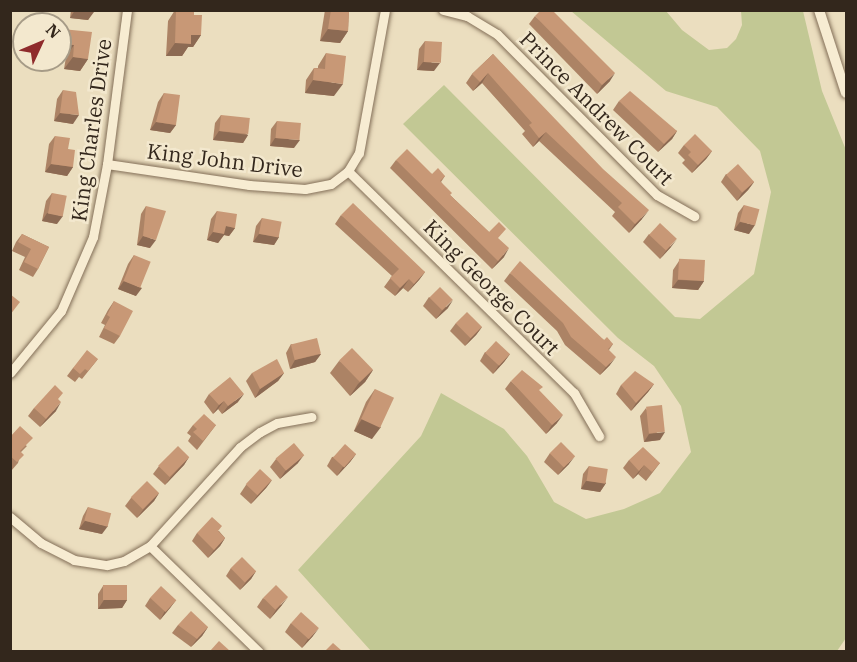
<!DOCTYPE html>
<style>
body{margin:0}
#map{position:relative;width:857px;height:662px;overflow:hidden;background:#ebdebf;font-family:"IBM Plex Serif",serif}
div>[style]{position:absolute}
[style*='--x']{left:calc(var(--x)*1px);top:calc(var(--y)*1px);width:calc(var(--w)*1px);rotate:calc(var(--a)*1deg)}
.green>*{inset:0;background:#c2c894}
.roads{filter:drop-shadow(0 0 2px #836f58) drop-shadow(0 0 2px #836f58)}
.minor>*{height:9px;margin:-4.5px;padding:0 4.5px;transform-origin:4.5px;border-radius:4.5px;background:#f7ecd2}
.tertiary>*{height:10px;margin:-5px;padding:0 5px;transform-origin:5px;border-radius:5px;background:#f7ecd2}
.wall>*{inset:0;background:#ac8365}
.shaded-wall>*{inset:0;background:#8c6a53}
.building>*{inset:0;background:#c89876;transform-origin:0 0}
span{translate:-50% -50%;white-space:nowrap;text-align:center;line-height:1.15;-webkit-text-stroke:5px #f3e8ce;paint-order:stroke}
.street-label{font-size:21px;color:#33271c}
.frame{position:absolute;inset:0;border:12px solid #33271c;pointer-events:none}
.north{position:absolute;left:12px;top:12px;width:60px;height:60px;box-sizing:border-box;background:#f3e8ce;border:2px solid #a69b87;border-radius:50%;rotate:46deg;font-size:16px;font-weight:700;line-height:24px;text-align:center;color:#33271c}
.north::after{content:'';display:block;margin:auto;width:21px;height:27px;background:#8f2b2c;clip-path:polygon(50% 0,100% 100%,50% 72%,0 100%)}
</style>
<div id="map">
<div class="green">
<div style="clip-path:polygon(571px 11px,666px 11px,682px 30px,709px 50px,727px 48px,736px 39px,742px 25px,741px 11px,803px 11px,822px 91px,846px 150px,846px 638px,837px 651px,371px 651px,298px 570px,421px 436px,441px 393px,504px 429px,527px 456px,554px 502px,586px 519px,624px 509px,660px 493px,691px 452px,681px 406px,654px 366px,618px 338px,403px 124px,444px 85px,675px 317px,700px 319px,754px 274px,771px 192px,760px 151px,717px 107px,666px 91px)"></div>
</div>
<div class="roads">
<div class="minor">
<div style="--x:443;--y:10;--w:25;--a:14"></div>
<div style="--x:467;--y:16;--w:35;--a:31"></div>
<div style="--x:497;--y:34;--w:227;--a:45.2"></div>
<div style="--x:657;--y:195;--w:43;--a:29.6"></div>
<div style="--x:107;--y:164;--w:144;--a:8.4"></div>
<div style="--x:249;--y:185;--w:56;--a:4.1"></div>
<div style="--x:305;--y:189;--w:26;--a:-11"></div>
<div style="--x:331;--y:184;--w:21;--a:-37"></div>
<div style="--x:348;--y:171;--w:21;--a:-59"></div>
<div style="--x:359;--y:153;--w:145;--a:-79.7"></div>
<div style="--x:348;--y:171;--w:317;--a:44.5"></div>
<div style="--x:574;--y:393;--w:50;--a:59.8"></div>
<div style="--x:10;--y:373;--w:80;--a:-50.6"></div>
<div style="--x:61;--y:311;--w:81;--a:-66.6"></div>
<div style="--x:93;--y:237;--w:74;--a:-79.1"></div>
<div style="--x:107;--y:164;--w:155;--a:-82.6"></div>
<div style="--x:10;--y:517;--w:40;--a:40"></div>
<div style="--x:41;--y:543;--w:37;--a:27"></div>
<div style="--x:74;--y:560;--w:33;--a:9"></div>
<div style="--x:107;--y:565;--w:17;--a:-13"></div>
<div style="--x:124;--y:561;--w:30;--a:-30"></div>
<div style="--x:150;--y:546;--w:134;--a:-47.7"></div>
<div style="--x:240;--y:447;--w:25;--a:-37"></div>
<div style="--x:260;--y:432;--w:19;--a:-28"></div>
<div style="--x:277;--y:423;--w:35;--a:-10"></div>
<div style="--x:150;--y:546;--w:152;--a:44.2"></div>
</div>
<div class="tertiary">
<div style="--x:819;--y:10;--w:87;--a:72"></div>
</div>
</div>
<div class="wall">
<div style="clip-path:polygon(71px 10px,94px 10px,88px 20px,70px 18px)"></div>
<div style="clip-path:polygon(175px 10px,194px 10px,194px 15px,201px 35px,193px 47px,188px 47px,182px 56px,166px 56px,168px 21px)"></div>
<div style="clip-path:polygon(325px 10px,349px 10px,348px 31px,340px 43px,320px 41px)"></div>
<div style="clip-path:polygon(535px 16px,610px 81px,597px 94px,529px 24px)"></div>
<div style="clip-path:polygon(62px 29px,88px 59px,80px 71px,64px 69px,66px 57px,60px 57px,60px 31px)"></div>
<div style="clip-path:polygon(425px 41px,434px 71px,417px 70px,419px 49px)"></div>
<div style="clip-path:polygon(326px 53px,334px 96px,305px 93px,306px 80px,314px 68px,318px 68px,318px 66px)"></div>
<div style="clip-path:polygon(493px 54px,642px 219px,629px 233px,612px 216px,615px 212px,539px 141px,533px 147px,522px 134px,525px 131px,482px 83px,473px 91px,466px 83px,472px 74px)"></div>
<div style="clip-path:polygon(63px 90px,73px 124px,54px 121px,57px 99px)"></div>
<div style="clip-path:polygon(164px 93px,176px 125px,170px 133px,150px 130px,158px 102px)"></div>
<div style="clip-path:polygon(619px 101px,677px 131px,672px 139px,658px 152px,613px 110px)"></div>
<div style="clip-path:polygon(221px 115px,248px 135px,243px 143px,213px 140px,215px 123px)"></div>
<div style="clip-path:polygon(277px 121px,294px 148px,270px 146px,271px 129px)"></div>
<div style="clip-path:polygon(55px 136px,68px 149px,73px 167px,67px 176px,45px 172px,49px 144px)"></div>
<div style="clip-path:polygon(684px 145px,712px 151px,706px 159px,692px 173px,682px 163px,685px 160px,678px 153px)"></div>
<div style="clip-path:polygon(396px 160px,432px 174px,445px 176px,441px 182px,450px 195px,489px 232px,504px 257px,492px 269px,390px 168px)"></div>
<div style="clip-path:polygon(726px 174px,754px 182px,748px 190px,737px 201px,721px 182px)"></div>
<div style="clip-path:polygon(52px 193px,57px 224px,42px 221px,46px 201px)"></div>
<div style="clip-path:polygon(744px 205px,749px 234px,734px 230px,738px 213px)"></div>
<div style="clip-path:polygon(146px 206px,150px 248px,137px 245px,141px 214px)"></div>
<div style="clip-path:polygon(217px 211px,235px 228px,229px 236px,224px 235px,218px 243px,207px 240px,211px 219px)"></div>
<div style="clip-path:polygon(341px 215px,425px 272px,419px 280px,408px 292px,403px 288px,395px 296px,384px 287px,392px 276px,335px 224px)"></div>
<div style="clip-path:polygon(262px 218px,279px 237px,274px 245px,253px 242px,256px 226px)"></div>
<div style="clip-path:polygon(22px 234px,49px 247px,38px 269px,33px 277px,19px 270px,25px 257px,12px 251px,16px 242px)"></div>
<div style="clip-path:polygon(649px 234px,671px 247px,660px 259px,643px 242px)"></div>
<div style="clip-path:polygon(134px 255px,136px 296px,118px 289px,128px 264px)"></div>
<div style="clip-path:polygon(679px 261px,704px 281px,698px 290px,672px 288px,673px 270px)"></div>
<div style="clip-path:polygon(510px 273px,604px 340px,613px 344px,609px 350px,610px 365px,600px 375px,565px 345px,557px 331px,504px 281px)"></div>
<div style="clip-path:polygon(429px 297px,448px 308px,436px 319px,423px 306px)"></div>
<div style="clip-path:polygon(114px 301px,120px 336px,114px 344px,99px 337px,105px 325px,101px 323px,108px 310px)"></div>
<div style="clip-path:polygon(456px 323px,482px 327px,476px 335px,465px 346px,450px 331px)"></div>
<div style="clip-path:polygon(291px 344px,321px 354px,315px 362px,290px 369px,286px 353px)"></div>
<div style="clip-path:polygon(485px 352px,510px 354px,504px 362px,493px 374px,480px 361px)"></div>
<div style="clip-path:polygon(98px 359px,82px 379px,79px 377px,75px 382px,67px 376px,73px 368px)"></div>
<div style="clip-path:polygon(339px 361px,373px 370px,365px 382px,350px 396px,330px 373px)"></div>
<div style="clip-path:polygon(252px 373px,284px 373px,278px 381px,255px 398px,246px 381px)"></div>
<div style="clip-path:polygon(511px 381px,557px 423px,546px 434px,505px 389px)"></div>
<div style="clip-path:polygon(654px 384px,648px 392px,631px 411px,616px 394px,621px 385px)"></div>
<div style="clip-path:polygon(375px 389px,372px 439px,354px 431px,366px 402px)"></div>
<div style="clip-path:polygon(209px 394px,238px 402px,222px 414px,218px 409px,213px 414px,204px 402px)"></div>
<div style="clip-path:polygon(34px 408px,56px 411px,40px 427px,28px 416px)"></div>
<div style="clip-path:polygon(646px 408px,660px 440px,644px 442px,640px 416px)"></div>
<div style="clip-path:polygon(193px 425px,216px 425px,197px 450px,188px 441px,191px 436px,187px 433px)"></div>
<div style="clip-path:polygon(10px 437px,27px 446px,21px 452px,18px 463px,11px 471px,10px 470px)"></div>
<div style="clip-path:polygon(550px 453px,569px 464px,558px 475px,544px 462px)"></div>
<div style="clip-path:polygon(356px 454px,350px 462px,337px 476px,327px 466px,332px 457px)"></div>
<div style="clip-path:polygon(189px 457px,184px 465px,165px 485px,153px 474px,159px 466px)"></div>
<div style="clip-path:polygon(276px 459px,298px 463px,280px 479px,270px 467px)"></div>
<div style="clip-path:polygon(629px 460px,660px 463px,646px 481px,638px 474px,633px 479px,623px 468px)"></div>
<div style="clip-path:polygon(589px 466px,606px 483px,600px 492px,581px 489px,583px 474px)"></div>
<div style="clip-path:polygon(272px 480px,266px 488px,251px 504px,240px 494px,246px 485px)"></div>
<div style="clip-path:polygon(159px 493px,154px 501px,137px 518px,125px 506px,131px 498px)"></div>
<div style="clip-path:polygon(88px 507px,102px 534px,79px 529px,83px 516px)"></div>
<div style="clip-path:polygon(219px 531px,225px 538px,220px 546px,208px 558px,192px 541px,197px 533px)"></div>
<div style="clip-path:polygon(231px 568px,256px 571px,251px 579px,240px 590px,226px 576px)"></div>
<div style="clip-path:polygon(103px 586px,127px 600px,122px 608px,98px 609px,98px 594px)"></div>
<div style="clip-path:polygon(150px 598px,176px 600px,170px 608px,160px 620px,145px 606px)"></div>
<div style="clip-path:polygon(263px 598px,282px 605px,270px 619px,257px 607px)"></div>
<div style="clip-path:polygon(291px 623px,313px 636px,302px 648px,285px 632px)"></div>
<div style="clip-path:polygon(178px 625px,208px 627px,202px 636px,191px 647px,172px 633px)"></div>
</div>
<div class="shaded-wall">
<div style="clip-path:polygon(75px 10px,85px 10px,94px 12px,88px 20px,70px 18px)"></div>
<div style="clip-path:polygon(328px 29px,348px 31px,340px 43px,320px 41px)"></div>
<div style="clip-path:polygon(191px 35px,201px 35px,193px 47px,188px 47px,182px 56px,166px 56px,175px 43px)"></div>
<div style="clip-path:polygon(60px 44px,74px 45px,66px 57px,60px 57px)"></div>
<div style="clip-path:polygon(73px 57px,88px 59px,80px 71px,64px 69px)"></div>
<div style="clip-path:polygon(423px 62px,440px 63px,434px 71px,417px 70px)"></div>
<div style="clip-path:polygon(488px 73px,482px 83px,473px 91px,480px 82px)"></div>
<div style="clip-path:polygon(615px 73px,610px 81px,597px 94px,602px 85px)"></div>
<div style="clip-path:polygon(313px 80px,343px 84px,334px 96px,305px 93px)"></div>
<div style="clip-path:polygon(60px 113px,79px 115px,73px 124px,54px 121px)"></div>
<div style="clip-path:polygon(156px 122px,176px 125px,170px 133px,150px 130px)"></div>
<div style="clip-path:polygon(219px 131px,248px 135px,243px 143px,213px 140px)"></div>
<div style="clip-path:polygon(677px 131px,672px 139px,658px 152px,664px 144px)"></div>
<div style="clip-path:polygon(546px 132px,539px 141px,533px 147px,539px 138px)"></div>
<div style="clip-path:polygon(275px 138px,300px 140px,294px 148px,270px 146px)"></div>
<div style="clip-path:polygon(712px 151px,706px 159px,692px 173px,698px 165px)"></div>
<div style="clip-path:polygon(51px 164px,73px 167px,67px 176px,45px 172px)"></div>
<div style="clip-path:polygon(754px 182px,748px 190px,737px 201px,742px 193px)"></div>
<div style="clip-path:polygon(649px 210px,642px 219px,629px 233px,635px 224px)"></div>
<div style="clip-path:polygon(47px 213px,63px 216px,57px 224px,42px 221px)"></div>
<div style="clip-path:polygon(740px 222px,755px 225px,749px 234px,734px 230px)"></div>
<div style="clip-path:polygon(226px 226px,235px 228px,229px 236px,224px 235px,218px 243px,207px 240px,213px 232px)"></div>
<div style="clip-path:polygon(259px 234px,279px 237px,274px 245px,253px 242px)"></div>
<div style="clip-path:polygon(143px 236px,156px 240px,150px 248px,137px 245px)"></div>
<div style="clip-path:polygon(677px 239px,671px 247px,660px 259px,666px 251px)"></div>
<div style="clip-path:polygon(509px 248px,504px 257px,492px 269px,498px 261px)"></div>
<div style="clip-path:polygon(425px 272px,419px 280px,408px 292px,414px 284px)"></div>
<div style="clip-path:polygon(409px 279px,403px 288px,395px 296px,400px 288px)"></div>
<div style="clip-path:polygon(678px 280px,704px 281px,698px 290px,672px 288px)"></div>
<div style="clip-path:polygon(124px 281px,142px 288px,136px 296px,118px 289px)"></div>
<div style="clip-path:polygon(453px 300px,448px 308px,436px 319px,442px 311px)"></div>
<div style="clip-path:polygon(482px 327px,476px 335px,465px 346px,471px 338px)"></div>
<div style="clip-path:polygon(321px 354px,315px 362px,290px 369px,295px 360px)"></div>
<div style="clip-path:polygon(510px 354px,504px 362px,493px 374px,499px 365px)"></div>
<div style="clip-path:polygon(616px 357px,610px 365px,600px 375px,606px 367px)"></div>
<div style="clip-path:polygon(373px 370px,365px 382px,350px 396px,358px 384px)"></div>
<div style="clip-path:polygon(284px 373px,278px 381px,255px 398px,260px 389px)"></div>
<div style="clip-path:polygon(654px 384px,648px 392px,631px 411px,636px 403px)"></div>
<div style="clip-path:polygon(244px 394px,238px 402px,222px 414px,228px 406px)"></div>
<div style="clip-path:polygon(224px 401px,218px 409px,213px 414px,219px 405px)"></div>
<div style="clip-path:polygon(61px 402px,56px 411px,40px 427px,46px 419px)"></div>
<div style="clip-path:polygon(563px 415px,557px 423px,546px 434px,552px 425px)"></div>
<div style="clip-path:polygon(362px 419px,381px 427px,372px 439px,354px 431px)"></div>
<div style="clip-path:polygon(665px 432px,660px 440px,644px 442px,649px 434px)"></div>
<div style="clip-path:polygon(356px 454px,350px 462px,337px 476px,343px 467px)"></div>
<div style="clip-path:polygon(304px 455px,298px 463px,280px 479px,286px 470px)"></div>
<div style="clip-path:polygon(575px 456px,569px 464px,558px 475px,564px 467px)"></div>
<div style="clip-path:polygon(189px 457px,184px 465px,165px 485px,171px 477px)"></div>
<div style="clip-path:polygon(644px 465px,638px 474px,633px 479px,639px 471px)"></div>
<div style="clip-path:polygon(272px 480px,266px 488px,251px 504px,257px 496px)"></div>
<div style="clip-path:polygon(586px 481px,606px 483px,600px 492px,581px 489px)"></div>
<div style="clip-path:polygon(159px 493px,154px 501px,137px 518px,143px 510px)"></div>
<div style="clip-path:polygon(85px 521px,108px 526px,102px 534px,79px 529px)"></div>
<div style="clip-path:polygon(225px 538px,220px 546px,208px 558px,214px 550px)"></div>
<div style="clip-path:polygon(256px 571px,251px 579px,240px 590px,246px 582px)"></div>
<div style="clip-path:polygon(288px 597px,282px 605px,270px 619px,276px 610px)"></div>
<div style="clip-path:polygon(104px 600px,127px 600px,122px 608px,98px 609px)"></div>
<div style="clip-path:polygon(176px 600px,170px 608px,160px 620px,165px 611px)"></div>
<div style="clip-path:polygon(208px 627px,202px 636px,191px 647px,197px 639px)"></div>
<div style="clip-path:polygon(319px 628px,313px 636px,302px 648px,308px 639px)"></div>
</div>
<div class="building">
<div style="clip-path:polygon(176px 10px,194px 10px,194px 15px,202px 15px,201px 35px,191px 35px,191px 44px,175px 43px)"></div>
<div style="clip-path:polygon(331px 10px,349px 10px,348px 31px,328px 29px)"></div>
<div style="clip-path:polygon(541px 10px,552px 10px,615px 73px,602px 85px,535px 16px)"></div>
<div style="clip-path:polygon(62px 29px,92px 32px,88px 59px,73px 57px,74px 45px,60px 44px)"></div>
<div style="left:425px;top:41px;width:17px;height:21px;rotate:3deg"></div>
<div style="clip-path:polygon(326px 53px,346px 56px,343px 84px,313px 80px,314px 68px,325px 69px)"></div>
<div style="clip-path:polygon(493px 54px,603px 169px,649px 210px,635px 224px,618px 207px,622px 203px,546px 132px,539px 138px,529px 125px,532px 123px,488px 73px,480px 82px,472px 74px)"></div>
<div style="clip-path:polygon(63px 90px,76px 92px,79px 115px,60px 113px)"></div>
<div style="clip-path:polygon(630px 91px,677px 131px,664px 144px,619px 101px)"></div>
<div style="clip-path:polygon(164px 93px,180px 95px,176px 125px,156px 122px)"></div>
<div style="left:221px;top:115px;width:29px;height:16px;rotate:6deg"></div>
<div style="left:277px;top:121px;width:24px;height:17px;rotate:5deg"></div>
<div style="clip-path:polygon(695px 134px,712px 151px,698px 165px,688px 155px,691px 152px,684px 145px)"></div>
<div style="clip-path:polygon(55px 136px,70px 138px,68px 149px,75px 150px,73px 167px,51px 164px)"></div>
<div style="clip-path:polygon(407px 149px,432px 174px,438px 168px,445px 176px,440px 181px,452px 193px,450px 195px,489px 232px,499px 222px,506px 229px,498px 238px,509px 248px,498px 261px,396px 160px)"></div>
<div style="left:738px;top:164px;width:24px;height:16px;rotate:48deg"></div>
<div style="left:52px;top:193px;width:15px;height:21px;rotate:11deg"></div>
<div style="clip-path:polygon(353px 203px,425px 272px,414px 284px,409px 279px,400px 288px,390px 278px,399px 269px,341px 215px)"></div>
<div style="left:744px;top:205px;width:16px;height:17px;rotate:15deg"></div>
<div style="clip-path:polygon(146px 206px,166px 211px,156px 240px,143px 236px)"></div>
<div style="clip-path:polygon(217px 211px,237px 214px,235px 228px,226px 226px,224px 234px,213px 232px)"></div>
<div style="left:262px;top:218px;width:20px;height:16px;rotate:11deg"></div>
<div style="left:660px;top:223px;width:23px;height:16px;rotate:43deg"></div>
<div style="clip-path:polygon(22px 234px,49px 247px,38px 269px,24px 262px,31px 249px,18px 242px)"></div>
<div style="left:134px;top:255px;width:18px;height:28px;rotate:22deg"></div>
<div style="left:705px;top:260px;width:21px;height:26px;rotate:93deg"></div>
<div style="clip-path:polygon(520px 261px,604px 340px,607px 337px,613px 344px,608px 349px,616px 357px,606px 367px,571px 337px,563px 323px,510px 273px)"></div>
<div style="left:440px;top:287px;width:18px;height:15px;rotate:45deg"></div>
<div style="clip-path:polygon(10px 294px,20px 302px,10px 315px)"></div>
<div style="clip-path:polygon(114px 301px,133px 311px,120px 336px,104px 328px,110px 317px,107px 315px)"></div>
<div style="left:467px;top:312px;width:21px;height:16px;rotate:45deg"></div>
<div style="left:317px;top:338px;width:16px;height:27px;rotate:76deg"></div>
<div style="left:496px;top:341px;width:19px;height:16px;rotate:43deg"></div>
<div style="left:352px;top:348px;width:30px;height:18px;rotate:46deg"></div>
<div style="clip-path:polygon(87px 350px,98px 359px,88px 371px,85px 369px,80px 374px,73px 368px)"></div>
<div style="clip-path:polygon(277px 359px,284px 373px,260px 389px,252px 373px)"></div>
<div style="clip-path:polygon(522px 370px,543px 387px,539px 390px,563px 415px,552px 425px,511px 381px)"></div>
<div style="clip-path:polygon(635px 371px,654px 384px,636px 403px,621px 385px)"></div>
<div style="clip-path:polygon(230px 377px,244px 394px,228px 406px,224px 401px,219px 405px,209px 394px)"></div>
<div style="clip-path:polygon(55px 385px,63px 393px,58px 399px,61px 402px,46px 419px,34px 408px)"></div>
<div style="left:375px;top:389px;width:21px;height:33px;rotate:25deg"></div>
<div style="left:662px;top:405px;width:27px;height:16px;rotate:84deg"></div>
<div style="clip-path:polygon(204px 414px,216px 425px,203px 441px,193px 432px,197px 429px,193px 425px)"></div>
<div style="clip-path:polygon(20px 426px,33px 438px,20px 451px,24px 455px,17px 462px,10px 456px,10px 437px)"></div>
<div style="left:561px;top:442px;width:20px;height:16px;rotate:45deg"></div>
<div style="left:294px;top:443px;width:16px;height:24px;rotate:50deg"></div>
<div style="left:345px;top:444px;width:15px;height:18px;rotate:42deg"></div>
<div style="left:178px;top:446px;width:16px;height:28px;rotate:45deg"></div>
<div style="clip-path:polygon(643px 447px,660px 463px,652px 472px,644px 465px,639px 471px,629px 460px)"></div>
<div style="left:589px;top:466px;width:19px;height:15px;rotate:9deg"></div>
<div style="left:260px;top:469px;width:16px;height:21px;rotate:43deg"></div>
<div style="left:147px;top:481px;width:17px;height:23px;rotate:45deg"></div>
<div style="left:88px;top:507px;width:24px;height:14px;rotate:15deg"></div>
<div style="clip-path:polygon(212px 517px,222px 526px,218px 531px,225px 538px,214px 550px,197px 533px)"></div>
<div style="left:242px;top:557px;width:20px;height:16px;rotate:45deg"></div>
<div style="left:127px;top:585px;width:15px;height:24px;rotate:90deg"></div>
<div style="left:276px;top:585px;width:17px;height:18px;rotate:45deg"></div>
<div style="left:161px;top:586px;width:21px;height:16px;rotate:43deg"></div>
<div style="clip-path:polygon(191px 611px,208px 627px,197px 639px,178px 625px)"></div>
<div style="left:301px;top:612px;width:24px;height:15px;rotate:42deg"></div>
<div style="clip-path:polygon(219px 641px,230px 651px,210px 651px)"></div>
<div style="clip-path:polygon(333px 643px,342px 651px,325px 651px)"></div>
</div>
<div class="street-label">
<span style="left:597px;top:108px;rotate:45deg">Prince Andrew Court</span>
<span style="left:91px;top:130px;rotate:-82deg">King Charles Drive</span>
<span style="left:225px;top:160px;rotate:7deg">King John Drive</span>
<span style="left:492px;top:287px;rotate:45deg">King George Court</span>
</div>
<div class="frame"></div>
<div class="north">N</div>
</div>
